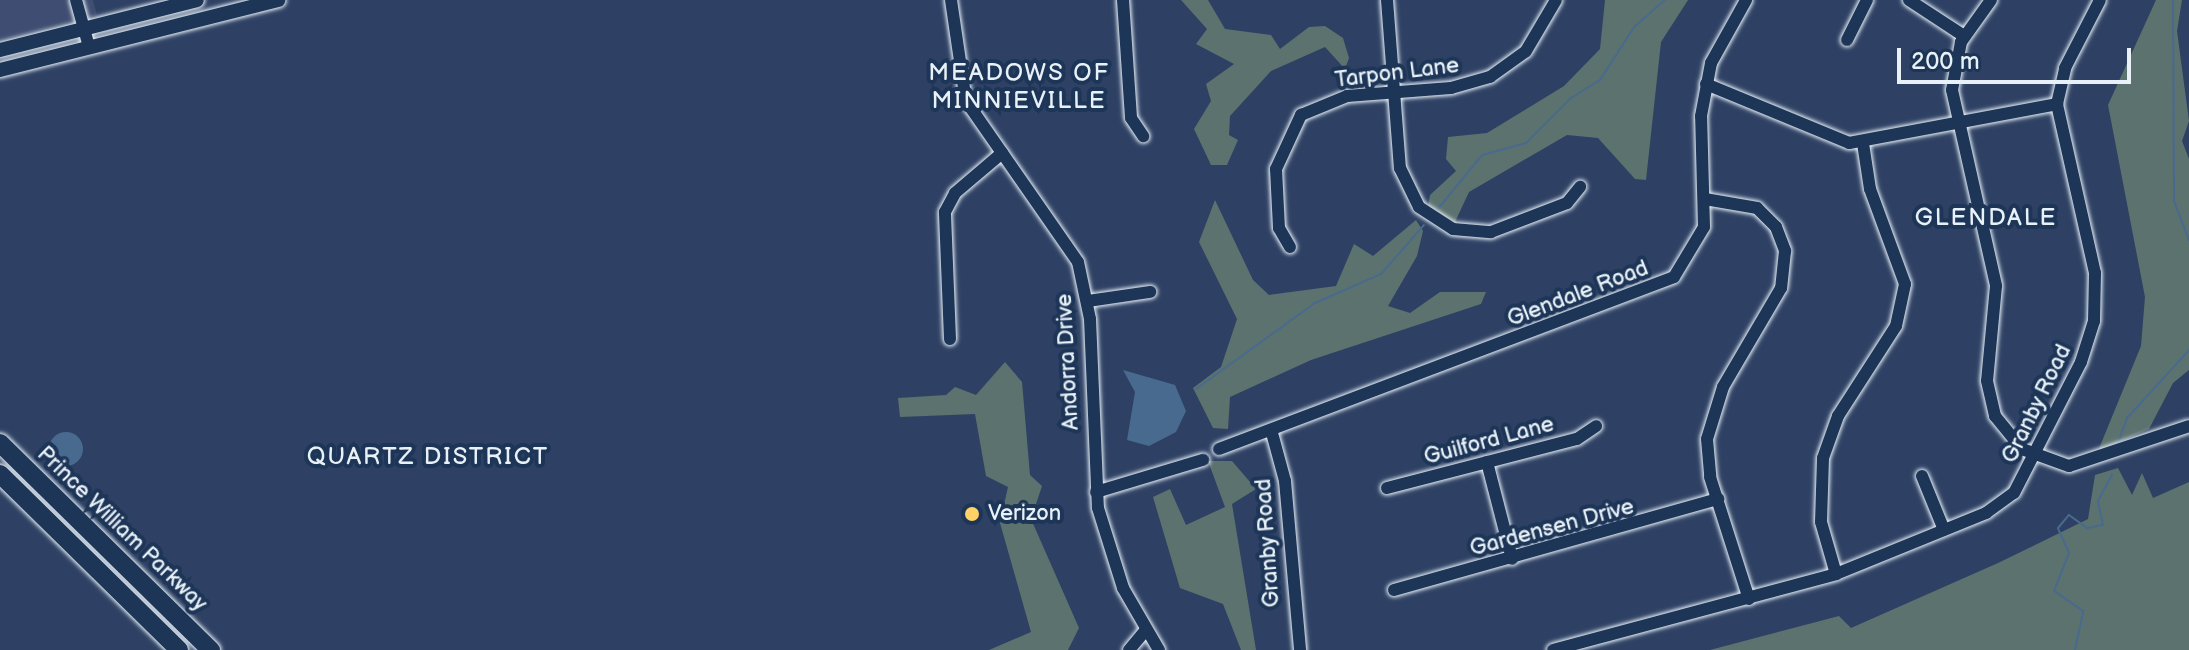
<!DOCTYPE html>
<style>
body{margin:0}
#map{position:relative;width:2189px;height:650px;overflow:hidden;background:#2e4164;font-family:"Balsamiq Sans",sans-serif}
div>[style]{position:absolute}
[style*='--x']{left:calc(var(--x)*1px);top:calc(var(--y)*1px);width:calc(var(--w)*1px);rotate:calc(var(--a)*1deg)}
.built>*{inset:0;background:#3e4d71}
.green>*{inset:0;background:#5c726e}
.water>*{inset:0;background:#496a8f}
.round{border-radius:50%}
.stream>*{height:2px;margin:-1px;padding:0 1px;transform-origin:1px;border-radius:1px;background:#496a8f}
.roads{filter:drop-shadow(0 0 2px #e8f1f8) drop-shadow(0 0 2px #e8f1f8)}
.minor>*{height:12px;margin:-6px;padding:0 6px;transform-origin:6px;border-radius:6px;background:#1d3557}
.major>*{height:14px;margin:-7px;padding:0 7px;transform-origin:7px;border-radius:7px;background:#1d3557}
.highway>*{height:18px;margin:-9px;padding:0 9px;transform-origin:9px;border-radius:9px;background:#1d3557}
.dots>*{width:22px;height:22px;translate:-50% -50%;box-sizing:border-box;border:4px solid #1d3557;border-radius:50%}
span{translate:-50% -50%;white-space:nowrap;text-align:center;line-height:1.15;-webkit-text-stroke:8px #1d3557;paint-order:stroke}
.street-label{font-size:22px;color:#e8f1f8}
.poi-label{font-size:22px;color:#e8f1f8}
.left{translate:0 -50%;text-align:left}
.neighbourhood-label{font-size:24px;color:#e8f1f8;letter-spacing:2px}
.scale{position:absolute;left:1897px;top:48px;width:234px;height:36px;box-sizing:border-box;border:4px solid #e8f1f8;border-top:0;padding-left:10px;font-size:24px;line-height:28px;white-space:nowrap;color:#e8f1f8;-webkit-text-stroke:6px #1d3557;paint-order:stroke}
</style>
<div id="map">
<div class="built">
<div style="clip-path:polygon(0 0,93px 0,97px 15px,0 40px)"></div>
</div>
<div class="green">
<div style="clip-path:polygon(1181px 0,1208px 0,1225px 29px,1271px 35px,1280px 49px,1309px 27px,1325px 26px,1343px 38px,1349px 58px,1345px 69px,1325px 47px,1271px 71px,1230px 116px,1229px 135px,1238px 140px,1227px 165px,1211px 165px,1194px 129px,1211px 101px,1206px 84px,1234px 64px,1196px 44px,1207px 29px)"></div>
<div style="clip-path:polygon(1605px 0,1688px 0,1661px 42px,1646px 180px,1635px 179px,1598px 138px,1567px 135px,1469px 192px,1455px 222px,1428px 207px,1430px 195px,1456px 171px,1446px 159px,1448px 137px,1487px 133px,1564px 86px,1600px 49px)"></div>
<div style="clip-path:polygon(2156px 0,2182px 0,2177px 31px,2189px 121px,2182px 141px,2189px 159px,2189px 370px,2173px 383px,2149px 429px,2098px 451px,2141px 346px,2145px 297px,2108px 105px)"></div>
<div style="clip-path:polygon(1215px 200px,1253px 280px,1269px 295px,1336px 286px,1354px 244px,1373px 256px,1416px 220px,1423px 231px,1417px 256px,1388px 306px,1410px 313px,1440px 292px,1486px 292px,1481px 304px,1311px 360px,1230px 397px,1228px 429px,1213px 428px,1193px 388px,1221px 367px,1237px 319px,1199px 242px)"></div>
<div style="clip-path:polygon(1005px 362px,1022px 382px,1030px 475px,1042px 486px,1031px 519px,1079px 628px,1068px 650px,989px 650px,1031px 632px,1000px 523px,1008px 487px,986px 476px,975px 414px,900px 417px,898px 398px,946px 395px,955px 387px,976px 395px)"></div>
<div style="clip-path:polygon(1208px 461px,1232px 461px,1256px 489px,1232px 504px,1256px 650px,1241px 650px,1223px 604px,1180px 588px,1153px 497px,1170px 489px,1186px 525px,1225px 507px)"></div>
<div style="clip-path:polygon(2118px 468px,2132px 495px,2142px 473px,2153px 498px,2189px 482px,2189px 650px,1710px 650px,1839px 616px,1851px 628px,1998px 563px,2088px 519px,2095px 475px)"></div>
</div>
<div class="water">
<div style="clip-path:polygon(1123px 370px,1175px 385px,1186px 411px,1176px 432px,1149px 446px,1127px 440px,1135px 392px)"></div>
<div class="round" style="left:49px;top:432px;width:34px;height:34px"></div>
</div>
<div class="stream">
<div style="--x:2173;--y:0;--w:201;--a:89.7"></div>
<div style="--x:2174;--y:201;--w:42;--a:69"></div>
<div style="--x:1437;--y:210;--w:71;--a:-50.7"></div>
<div style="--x:1482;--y:155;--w:46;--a:-15.3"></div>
<div style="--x:1526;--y:143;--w:64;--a:-45"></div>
<div style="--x:1571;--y:98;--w:34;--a:-32"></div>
<div style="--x:1600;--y:80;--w:63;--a:-57.3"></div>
<div style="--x:1634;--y:27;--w:41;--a:-41.1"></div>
<div style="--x:1196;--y:389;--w:147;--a:-35.9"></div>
<div style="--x:1315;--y:303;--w:72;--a:-23.7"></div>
<div style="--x:1381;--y:274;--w:65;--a:-48.7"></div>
<div style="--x:2119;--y:440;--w:23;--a:-70"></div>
<div style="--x:2127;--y:418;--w:92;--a:-47.6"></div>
<div style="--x:2075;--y:650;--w:40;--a:-78"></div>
<div style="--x:2083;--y:611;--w:35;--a:-145"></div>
<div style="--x:2054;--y:591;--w:41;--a:-68.5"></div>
<div style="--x:2069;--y:553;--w:27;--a:-114"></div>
<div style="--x:2058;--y:528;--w:17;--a:-50"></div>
<div style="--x:2069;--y:515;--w:22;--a:36"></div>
<div style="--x:2087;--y:528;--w:16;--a:-11"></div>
<div style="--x:2103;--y:525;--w:25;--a:-102"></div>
<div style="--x:2098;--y:501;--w:30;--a:-62"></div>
</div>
<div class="roads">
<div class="minor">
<div style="--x:76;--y:0;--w:49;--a:74.5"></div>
<div style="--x:951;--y:0;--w:102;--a:81.6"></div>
<div style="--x:966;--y:101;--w:196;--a:55.2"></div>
<div style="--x:1078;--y:262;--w:58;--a:78.1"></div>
<div style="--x:1090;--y:319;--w:189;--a:87.6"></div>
<div style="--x:1098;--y:508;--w:84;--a:72.6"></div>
<div style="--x:1123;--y:588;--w:72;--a:59.9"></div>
<div style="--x:1123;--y:0;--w:118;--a:86.1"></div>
<div style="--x:1131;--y:118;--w:22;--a:56"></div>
<div style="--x:1387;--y:0;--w:169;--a:85.6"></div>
<div style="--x:1400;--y:168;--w:43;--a:64"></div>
<div style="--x:1419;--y:207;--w:40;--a:32.9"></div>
<div style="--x:1453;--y:229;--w:38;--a:5"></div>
<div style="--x:1491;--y:232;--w:81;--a:-20.9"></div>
<div style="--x:1567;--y:203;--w:21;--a:-51"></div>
<div style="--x:1909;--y:0;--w:66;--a:33.2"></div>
<div style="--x:1991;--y:0;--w:52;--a:125.5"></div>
<div style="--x:1961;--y:42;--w:49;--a:100.6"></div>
<div style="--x:1952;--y:90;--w:201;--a:77.3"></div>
<div style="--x:1996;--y:286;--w:95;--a:95.4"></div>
<div style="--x:1987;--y:381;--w:36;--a:77"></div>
<div style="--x:1995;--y:416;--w:43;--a:50.7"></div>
<div style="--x:2022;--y:449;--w:50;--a:19.9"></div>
<div style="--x:2069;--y:466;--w:126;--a:-18.4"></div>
<div style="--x:1847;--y:40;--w:45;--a:-63.4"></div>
<div style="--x:1706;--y:84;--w:155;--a:22.4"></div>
<div style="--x:1849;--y:143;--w:212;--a:-10.6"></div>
<div style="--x:1705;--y:199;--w:53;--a:9.8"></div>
<div style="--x:1757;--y:208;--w:27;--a:45"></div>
<div style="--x:1776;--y:227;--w:26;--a:69"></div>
<div style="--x:1785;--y:251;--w:37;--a:96"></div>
<div style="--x:1781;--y:288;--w:115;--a:120.4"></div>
<div style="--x:1723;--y:387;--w:54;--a:107.1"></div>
<div style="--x:1707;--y:439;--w:38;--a:85"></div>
<div style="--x:1710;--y:477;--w:128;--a:72.3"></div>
<div style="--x:1290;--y:247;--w:22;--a:-120"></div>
<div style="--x:1279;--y:228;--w:59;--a:-92.9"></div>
<div style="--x:1276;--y:169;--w:60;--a:-65.2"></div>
<div style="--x:1301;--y:115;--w:50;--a:-22.4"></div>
<div style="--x:1347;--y:96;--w:104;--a:-4.4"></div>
<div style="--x:1451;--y:88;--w:41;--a:-15.8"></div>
<div style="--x:1490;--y:77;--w:44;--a:-35.8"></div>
<div style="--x:1526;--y:51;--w:59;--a:-59.5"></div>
<div style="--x:1088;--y:301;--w:63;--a:-8.3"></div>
<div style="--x:950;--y:339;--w:127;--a:-92.3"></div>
<div style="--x:945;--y:212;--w:21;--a:-62"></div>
<div style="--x:955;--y:193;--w:62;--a:-40.4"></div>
<div style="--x:1272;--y:433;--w:50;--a:74.8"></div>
<div style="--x:1285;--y:481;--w:170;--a:84.9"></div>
<div style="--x:1219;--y:449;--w:486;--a:-20.7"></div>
<div style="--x:1674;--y:277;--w:58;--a:-59"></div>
<div style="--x:1704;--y:227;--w:111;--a:-91.5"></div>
<div style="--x:1701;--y:116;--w:54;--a:-79.3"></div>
<div style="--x:1711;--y:63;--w:72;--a:-60.9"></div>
<div style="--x:1487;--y:462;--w:100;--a:75.5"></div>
<div style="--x:1922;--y:476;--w:58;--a:67.8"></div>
<div style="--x:1387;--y:488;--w:196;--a:-14.5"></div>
<div style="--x:1577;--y:439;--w:23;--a:-34"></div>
<div style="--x:1096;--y:492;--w:112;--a:-16.7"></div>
<div style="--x:1836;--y:574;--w:54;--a:-106.1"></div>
<div style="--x:1821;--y:522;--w:64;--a:-88.2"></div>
<div style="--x:1823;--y:458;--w:45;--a:-70.3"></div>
<div style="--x:1838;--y:416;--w:107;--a:-57.2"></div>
<div style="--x:1896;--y:326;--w:43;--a:-77.9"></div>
<div style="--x:1905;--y:284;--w:101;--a:-110.2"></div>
<div style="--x:1870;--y:189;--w:47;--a:-98.7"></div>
<div style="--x:1394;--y:590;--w:337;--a:-15.7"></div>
<div style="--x:1129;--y:650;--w:26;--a:-50"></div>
<div style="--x:1553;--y:650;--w:293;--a:-15"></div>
<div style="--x:1836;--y:574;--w:162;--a:-22.1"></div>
<div style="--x:1986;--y:513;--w:34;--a:-36"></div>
<div style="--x:2014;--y:493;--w:147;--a:-62.9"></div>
<div style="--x:2081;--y:362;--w:43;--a:-72.4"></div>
<div style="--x:2094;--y:321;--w:48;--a:-88.8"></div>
<div style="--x:2095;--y:273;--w:173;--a:-102.7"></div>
<div style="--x:2057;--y:104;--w:37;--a:-77"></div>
<div style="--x:2065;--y:68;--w:76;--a:-62.8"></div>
</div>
<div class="major">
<div style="--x:0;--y:50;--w:203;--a:-14.2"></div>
<div style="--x:0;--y:70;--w:287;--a:-14.1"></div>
</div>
<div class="highway">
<div style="--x:0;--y:443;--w:296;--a:44.5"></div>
<div style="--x:0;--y:474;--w:251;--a:44.5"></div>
</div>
</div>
<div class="dots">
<div style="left:972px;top:514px;background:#ffd166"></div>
</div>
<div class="street-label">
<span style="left:1397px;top:73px;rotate:-7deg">Tarpon Lane</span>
<span style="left:1578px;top:294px;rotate:-21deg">Glendale Road</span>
<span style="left:1068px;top:362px;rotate:-93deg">Andorra Drive</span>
<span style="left:2037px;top:404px;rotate:-64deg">Granby Road</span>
<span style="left:1489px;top:441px;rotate:-15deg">Guilford Lane</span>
<span style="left:1552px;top:528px;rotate:-15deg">Gardensen Drive</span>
<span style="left:122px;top:529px;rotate:44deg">Prince William Parkway</span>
<span style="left:1268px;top:543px;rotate:-94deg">Granby Road</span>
</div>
<div class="poi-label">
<span class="left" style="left:988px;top:514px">Verizon</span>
</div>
<div class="neighbourhood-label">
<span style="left:1019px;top:87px">MEADOWS OF<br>MINNIEVILLE</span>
<span style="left:1986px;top:218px">GLENDALE</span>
<span style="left:428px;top:457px">QUARTZ DISTRICT</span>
</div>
<div class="scale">200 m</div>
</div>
